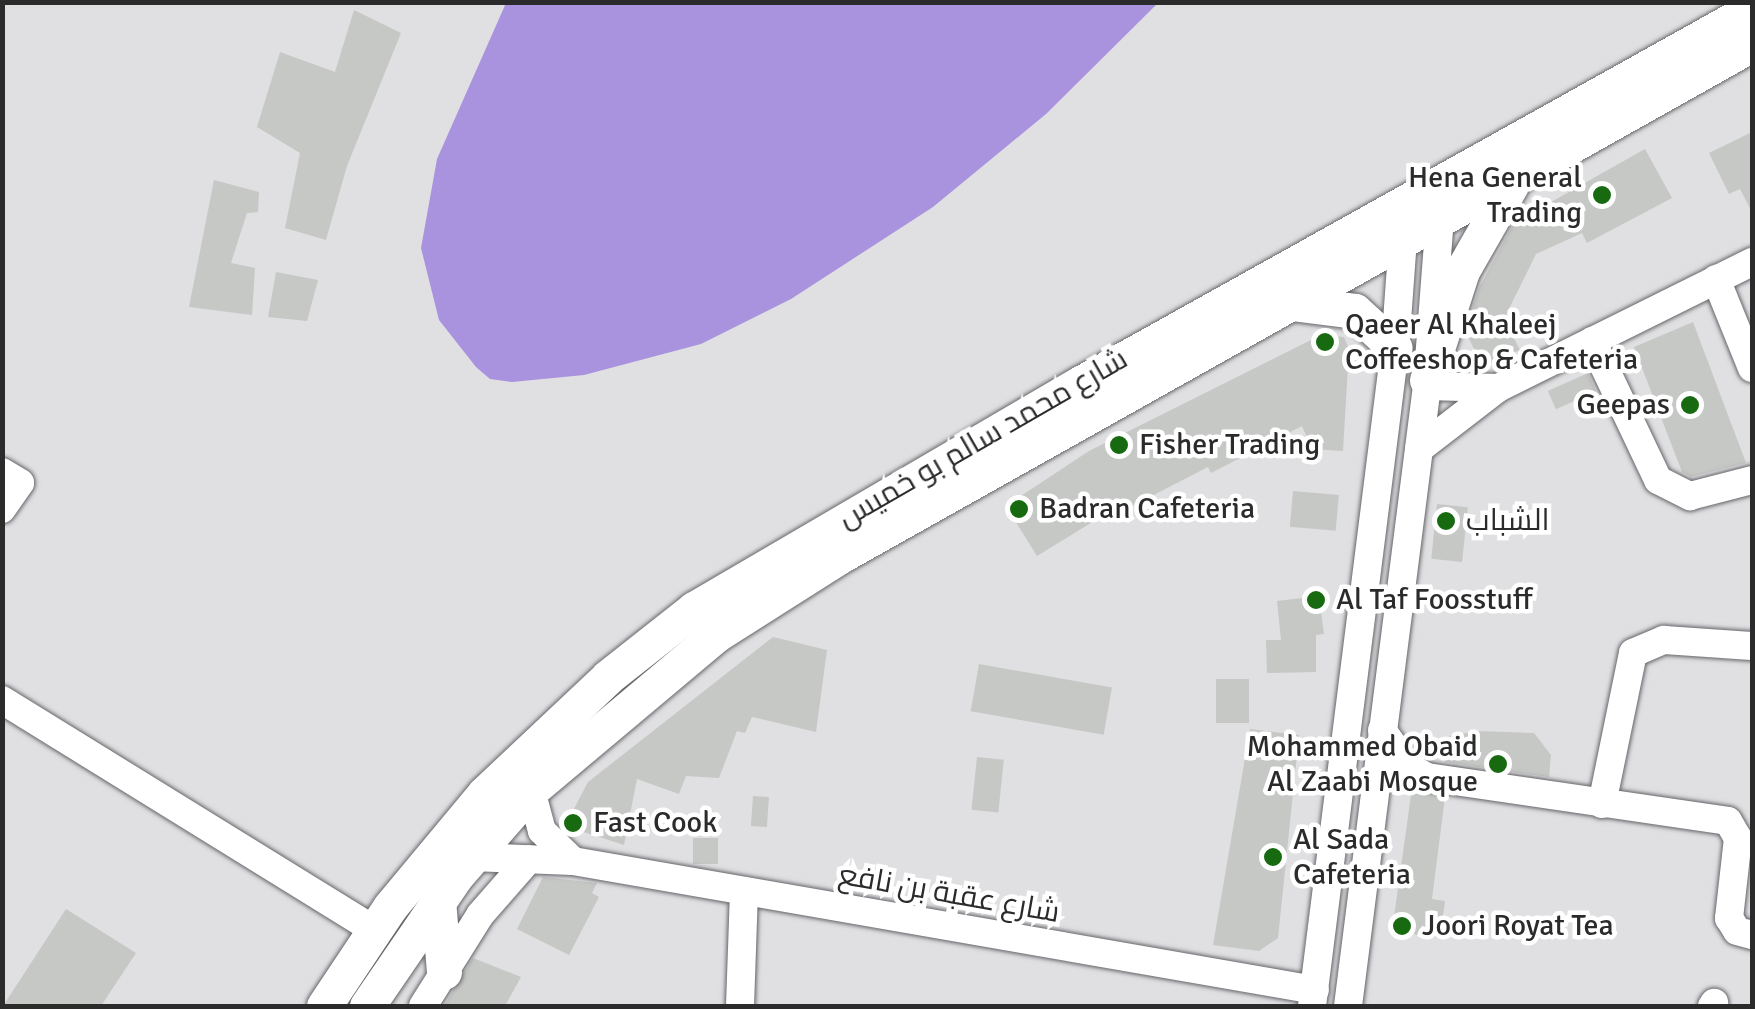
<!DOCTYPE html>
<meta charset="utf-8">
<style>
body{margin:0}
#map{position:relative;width:1755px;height:1009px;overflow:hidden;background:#e0dfe2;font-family:Signika,Cairo,sans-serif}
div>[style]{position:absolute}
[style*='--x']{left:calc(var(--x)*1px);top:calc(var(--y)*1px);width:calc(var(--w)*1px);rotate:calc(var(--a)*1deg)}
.water>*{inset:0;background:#a992de}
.building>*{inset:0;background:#c6c8c5;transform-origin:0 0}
.roads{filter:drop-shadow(0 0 2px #666569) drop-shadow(0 0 2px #666569)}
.minor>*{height:28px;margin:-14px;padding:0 14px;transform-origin:14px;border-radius:14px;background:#fff}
.major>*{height:35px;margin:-17.5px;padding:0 17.5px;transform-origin:17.5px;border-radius:17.5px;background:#fff}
.dots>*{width:28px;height:28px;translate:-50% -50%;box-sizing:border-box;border:5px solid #fff;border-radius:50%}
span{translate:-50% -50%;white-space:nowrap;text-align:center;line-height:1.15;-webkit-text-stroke:9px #fff;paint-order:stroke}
.poi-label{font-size:30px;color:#2b2b2c}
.right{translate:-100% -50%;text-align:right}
.left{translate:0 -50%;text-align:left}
.street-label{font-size:30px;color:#2b2b2c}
.frame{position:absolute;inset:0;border:5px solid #2b2b2c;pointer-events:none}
</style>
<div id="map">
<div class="water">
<div style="clip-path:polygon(506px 3px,506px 2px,1158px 3px,1046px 114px,933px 207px,791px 299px,701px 344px,584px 375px,512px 382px,490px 379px,476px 367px,439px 320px,421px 248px,437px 159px)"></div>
</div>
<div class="building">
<div style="clip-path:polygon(354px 10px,401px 33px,347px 166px,326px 240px,285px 228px,300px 153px,257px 127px,280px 52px,335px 72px)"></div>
<div style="clip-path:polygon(1752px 132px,1752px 212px,1740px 189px,1729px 194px,1709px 153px)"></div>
<div style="clip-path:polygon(1645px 149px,1672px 198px,1587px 243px,1582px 233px,1536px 254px,1504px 319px,1520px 350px,1483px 367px,1465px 331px,1480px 286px,1514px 223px)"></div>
<div style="clip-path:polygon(214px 180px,259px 192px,258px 212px,247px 213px,231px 263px,255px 268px,252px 315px,189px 307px)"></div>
<div style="clip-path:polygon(276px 272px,318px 280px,307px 321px,268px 317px)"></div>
<div style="clip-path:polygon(1693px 322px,1746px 463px,1691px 477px,1682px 472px,1634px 347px)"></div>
<div style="clip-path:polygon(1321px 335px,1344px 337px,1349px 349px,1343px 451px,1312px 449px,1302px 426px,1211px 473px,1208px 467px,1115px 515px,1112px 510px,1037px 556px,1006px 506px,1089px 451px)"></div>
<div style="left:1588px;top:373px;width:20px;height:44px;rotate:66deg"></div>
<div style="left:1293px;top:491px;width:46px;height:36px;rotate:5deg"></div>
<div style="left:1437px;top:504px;width:31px;height:55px;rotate:6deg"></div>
<div style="clip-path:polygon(1319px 596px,1324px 634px,1316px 635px,1316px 672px,1267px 673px,1266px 640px,1281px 640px,1277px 601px)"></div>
<div style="clip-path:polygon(773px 637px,827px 650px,816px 732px,752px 717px,745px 733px,737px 731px,719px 778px,686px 776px,679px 794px,637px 779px,624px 845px,565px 826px,588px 782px)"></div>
<div style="left:979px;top:664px;width:135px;height:48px;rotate:10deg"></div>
<div style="left:1216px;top:679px;width:33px;height:44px"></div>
<div style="clip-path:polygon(1250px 729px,1299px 735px,1278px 938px,1259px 951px,1213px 945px)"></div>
<div style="clip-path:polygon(1478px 731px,1534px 733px,1551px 755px,1549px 777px,1445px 762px,1438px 738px)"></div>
<div style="left:977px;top:757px;width:27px;height:53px;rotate:6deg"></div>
<div style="clip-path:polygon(1412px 788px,1445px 797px,1432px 899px,1445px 901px,1440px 938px,1392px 931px)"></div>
<div style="left:753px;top:796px;width:16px;height:30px;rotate:4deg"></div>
<div style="left:693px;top:838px;width:25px;height:26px"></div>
<div style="clip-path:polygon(543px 877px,597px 883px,592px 893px,599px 897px,569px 955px,517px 929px)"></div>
<div style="clip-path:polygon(66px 909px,136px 953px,101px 1006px,3px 1006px)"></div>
<div style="clip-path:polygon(473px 958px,521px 977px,505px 1006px,444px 1006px)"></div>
</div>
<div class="roads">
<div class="minor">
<div style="--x:1716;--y:279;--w:96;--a:68"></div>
<div style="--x:1592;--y:341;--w:154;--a:64.6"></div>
<div style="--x:1658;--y:480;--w:36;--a:27"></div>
<div style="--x:1690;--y:496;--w:64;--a:-14.5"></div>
<div style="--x:1427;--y:386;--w:71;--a:1.6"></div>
<div style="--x:1419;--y:449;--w:100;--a:-37.7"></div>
<div style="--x:1498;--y:388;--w:284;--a:-26.4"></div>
<div style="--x:2;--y:472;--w:21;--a:31"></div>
<div style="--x:20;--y:483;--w:32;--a:125"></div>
<div style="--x:2;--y:700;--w:437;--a:31.7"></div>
<div style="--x:1382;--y:730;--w:44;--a:54.2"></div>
<div style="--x:1408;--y:766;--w:22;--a:30"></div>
<div style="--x:1427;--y:777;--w:304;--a:8.3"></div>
<div style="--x:1728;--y:821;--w:20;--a:60"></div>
<div style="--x:1738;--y:838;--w:81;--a:96.4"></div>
<div style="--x:1729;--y:918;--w:15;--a:58"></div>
<div style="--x:1737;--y:931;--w:16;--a:15"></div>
<div style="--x:531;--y:790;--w:42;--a:75"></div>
<div style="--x:542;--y:831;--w:43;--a:44.1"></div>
<div style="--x:1602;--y:804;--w:154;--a:-78.4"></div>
<div style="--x:1633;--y:653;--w:34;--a:-23"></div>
<div style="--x:1664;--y:640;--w:88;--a:3.9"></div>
<div style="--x:472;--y:857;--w:101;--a:2.3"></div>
<div style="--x:573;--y:861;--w:753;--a:9.86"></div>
<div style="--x:423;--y:1006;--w:107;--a:-57.9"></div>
<div style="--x:480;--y:915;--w:74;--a:-48.8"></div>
<div style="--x:740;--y:1006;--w:115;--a:-88"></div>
<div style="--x:1312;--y:1006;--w:663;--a:-82.81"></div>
<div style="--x:1395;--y:348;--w:122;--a:-85.8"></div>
<div style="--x:1348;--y:1006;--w:625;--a:-82.74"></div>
<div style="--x:1427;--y:386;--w:184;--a:-85.6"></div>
<div style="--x:1712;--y:1006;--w:4;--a:-56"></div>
</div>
<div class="major">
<div style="--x:1299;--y:304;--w:56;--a:7.1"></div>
<div style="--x:1355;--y:311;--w:54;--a:42.8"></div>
<div style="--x:1427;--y:380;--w:114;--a:-72.2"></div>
<div style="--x:1462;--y:271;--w:99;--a:-60.3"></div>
<div style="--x:438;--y:900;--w:72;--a:85.2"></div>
<div style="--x:324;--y:1006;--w:119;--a:-56.3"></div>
<div style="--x:390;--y:907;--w:147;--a:-50.2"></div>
<div style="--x:484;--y:794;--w:170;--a:-43.3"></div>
<div style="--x:608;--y:677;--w:110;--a:-38.3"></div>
<div style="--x:694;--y:609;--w:448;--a:-30.3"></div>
<div style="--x:1081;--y:383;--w:768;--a:-29.13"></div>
<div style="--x:367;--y:1006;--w:158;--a:-55.6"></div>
<div style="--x:456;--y:876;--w:114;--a:-48.9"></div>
<div style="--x:531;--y:790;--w:243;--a:-40"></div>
<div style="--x:717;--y:634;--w:146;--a:-32.4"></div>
<div style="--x:840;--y:556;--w:1046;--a:-29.31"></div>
</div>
</div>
<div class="dots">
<div style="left:1602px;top:195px;background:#176a10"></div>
<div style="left:1325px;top:342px;background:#176a10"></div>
<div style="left:1690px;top:405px;background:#176a10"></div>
<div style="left:1119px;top:445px;background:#176a10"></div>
<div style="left:1019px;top:509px;background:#176a10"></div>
<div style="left:1446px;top:521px;background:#176a10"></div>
<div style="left:1316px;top:600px;background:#176a10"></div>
<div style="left:1498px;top:764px;background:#176a10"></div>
<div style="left:573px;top:823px;background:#176a10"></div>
<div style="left:1273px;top:857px;background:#176a10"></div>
<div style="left:1402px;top:926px;background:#176a10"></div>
</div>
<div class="poi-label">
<span class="right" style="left:1582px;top:195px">Hena General<br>Trading</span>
<span class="left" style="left:1345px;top:342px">Qaeer Al Khaleej<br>Coffeeshop &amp; Cafeteria</span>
<span class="right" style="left:1670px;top:405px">Geepas</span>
<span class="left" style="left:1139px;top:445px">Fisher Trading</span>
<span class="left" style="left:1039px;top:509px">Badran Cafeteria</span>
<span class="left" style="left:1466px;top:521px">الشباب</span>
<span class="left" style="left:1336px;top:600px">Al Taf Foosstuff</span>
<span class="right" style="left:1478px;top:764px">Mohammed Obaid<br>Al Zaabi Mosque</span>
<span class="left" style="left:593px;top:823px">Fast Cook</span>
<span class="left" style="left:1293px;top:857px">Al Sada<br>Cafeteria</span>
<span class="left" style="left:1422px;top:926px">Joori Royat Tea</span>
</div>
<div class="street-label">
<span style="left:983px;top:439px;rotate:-30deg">شارع محمد سالم بو خميس</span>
<span style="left:949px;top:894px;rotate:10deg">شارع عقبة بن نافع</span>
</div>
<div class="frame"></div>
</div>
